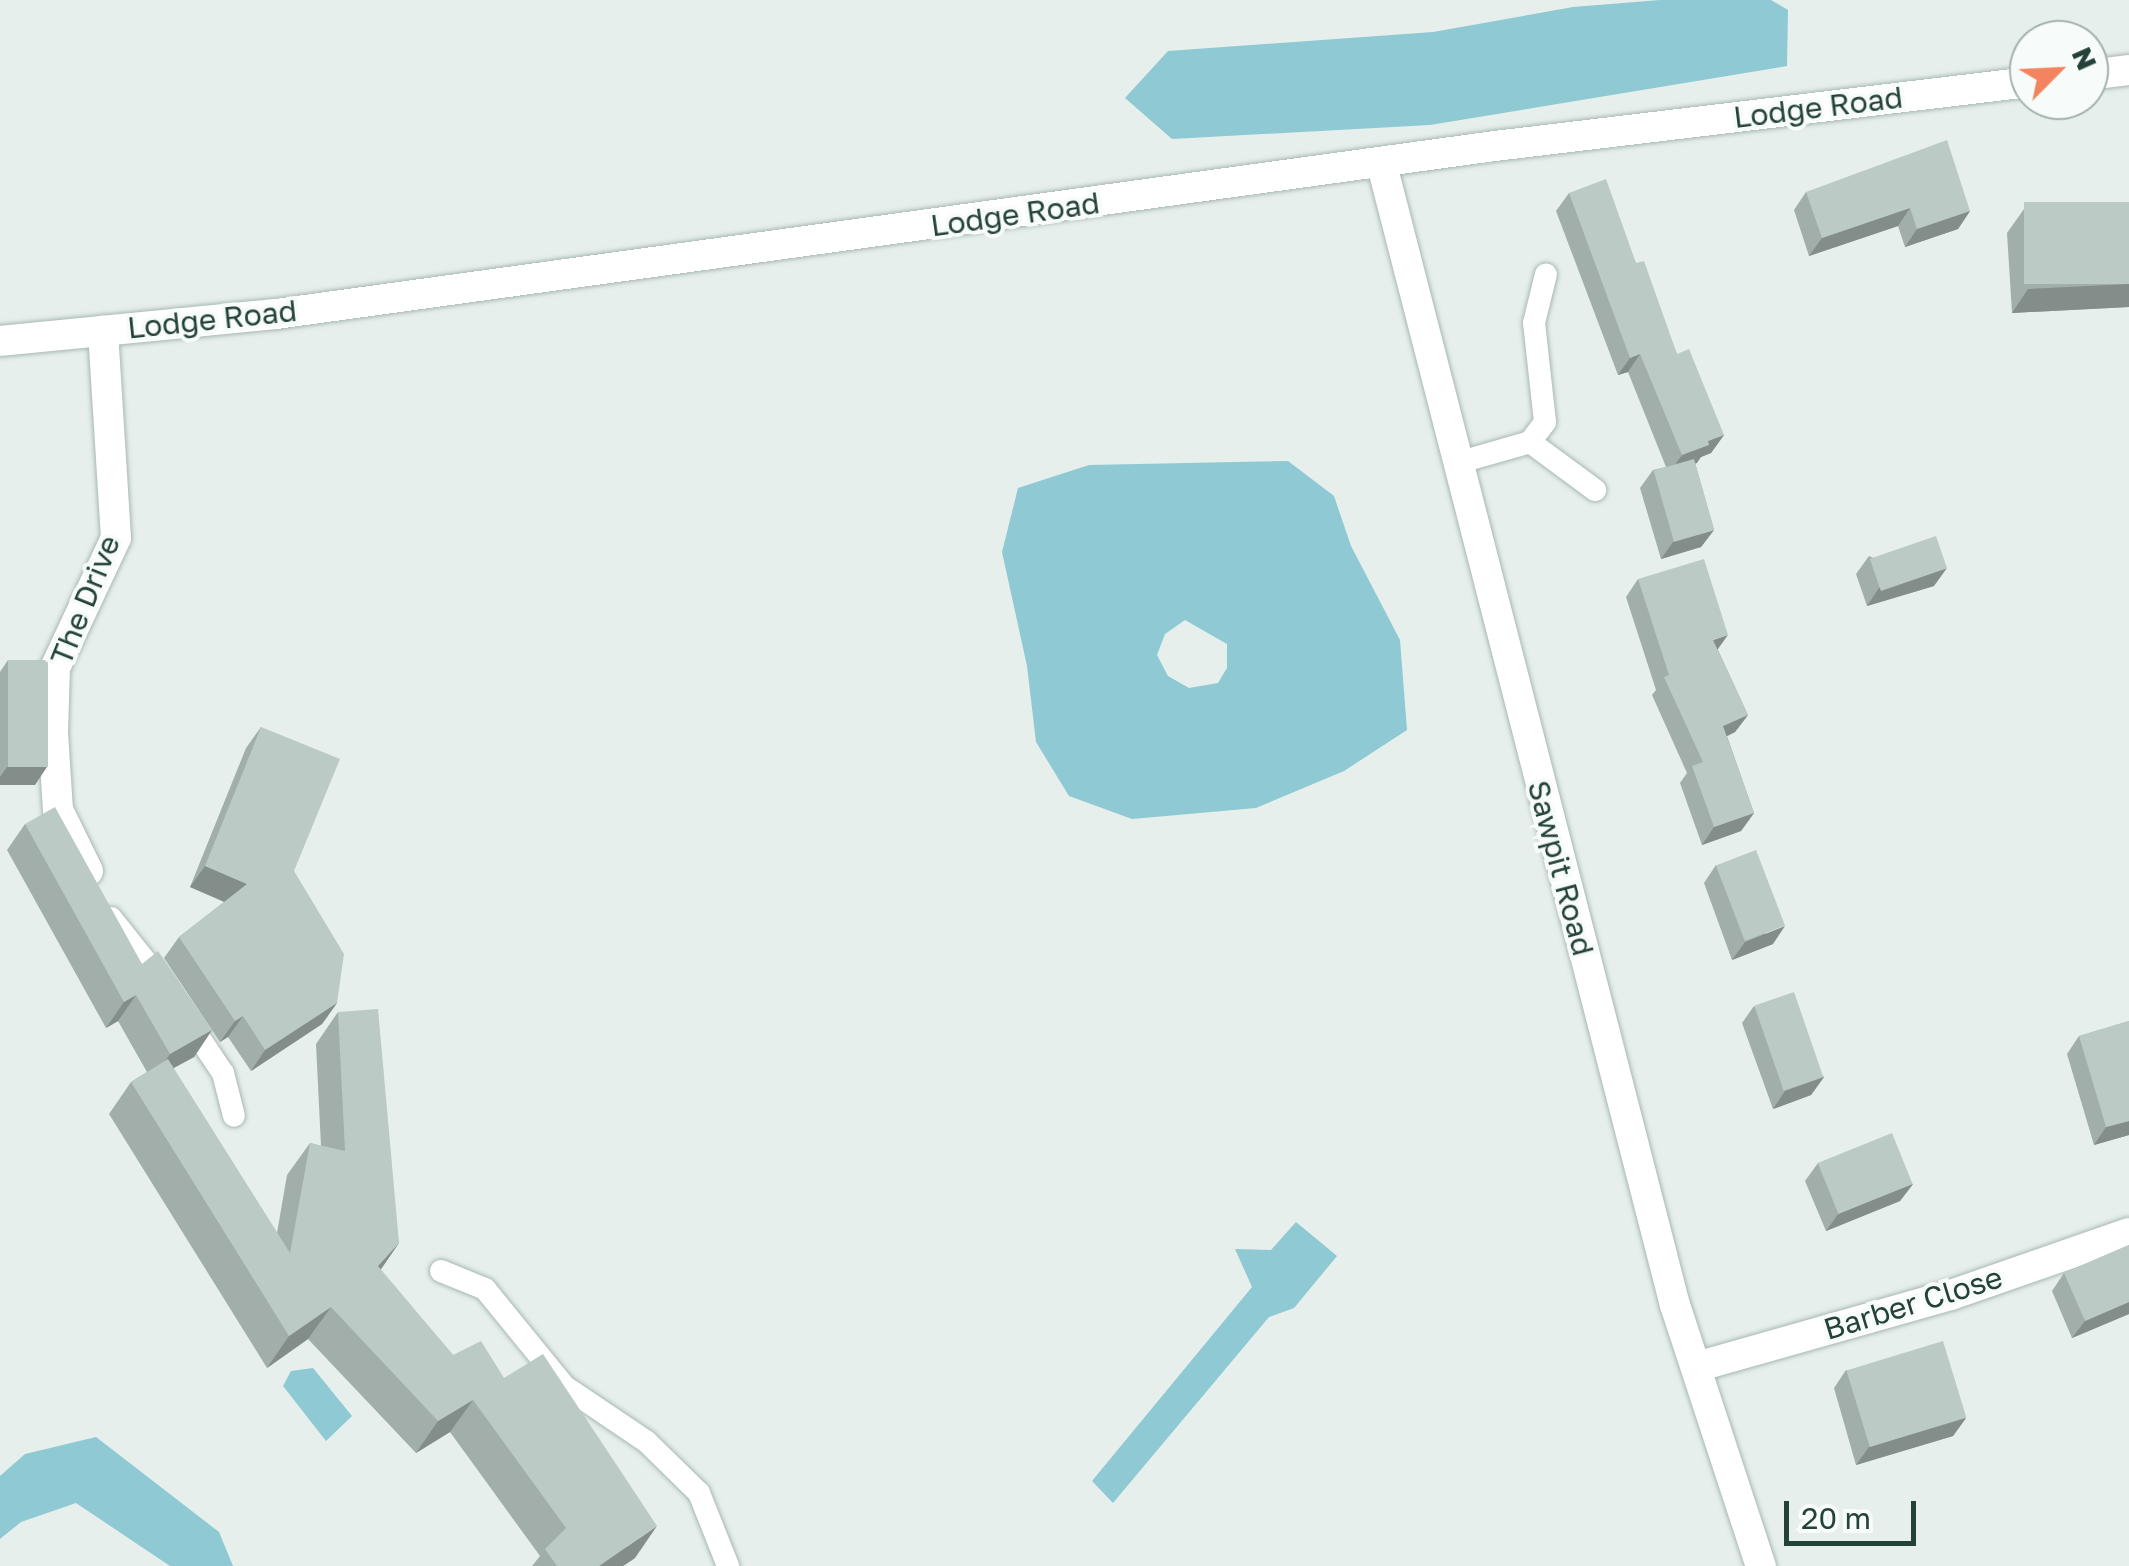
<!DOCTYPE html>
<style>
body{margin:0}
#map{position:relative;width:2129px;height:1566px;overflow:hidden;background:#e6efeb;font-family:"Golos Text",sans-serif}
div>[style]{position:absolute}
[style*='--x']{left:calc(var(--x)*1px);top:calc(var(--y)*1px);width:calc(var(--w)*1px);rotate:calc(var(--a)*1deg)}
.water>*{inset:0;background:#8ec9d4}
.roads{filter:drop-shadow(0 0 2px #a8b8b2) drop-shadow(0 0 2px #a8b8b2)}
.service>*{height:22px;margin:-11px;padding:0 11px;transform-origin:11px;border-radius:11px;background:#fff}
.minor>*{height:30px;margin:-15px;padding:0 15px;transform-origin:15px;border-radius:15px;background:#fff}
.secondary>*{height:30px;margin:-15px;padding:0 15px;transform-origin:15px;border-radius:15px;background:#fff}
.wall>*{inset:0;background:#a1aea9}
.shaded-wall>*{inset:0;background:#838d89}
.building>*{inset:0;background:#bbcac4;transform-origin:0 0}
span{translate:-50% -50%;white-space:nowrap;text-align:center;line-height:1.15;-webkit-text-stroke:8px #f7fbf9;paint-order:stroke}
.street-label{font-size:30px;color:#24423a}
.north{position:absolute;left:2009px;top:20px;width:100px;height:100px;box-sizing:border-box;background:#f7fbf9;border:2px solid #a3b1ad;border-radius:50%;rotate:66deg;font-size:28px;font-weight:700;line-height:40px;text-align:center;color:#24423a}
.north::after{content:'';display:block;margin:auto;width:35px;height:45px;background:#f4845f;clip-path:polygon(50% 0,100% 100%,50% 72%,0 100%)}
.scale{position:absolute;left:1784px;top:1501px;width:132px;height:45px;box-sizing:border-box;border:5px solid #24423a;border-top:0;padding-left:12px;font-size:30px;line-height:35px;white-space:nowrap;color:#24423a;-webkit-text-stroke:8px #f7fbf9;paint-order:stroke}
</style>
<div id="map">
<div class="water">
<div style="clip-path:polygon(1660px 0,1771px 0,1788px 10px,1787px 66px,1430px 125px,1172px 139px,1125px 98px,1168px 51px,1433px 32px,1573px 7px)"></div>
<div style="clip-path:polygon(evenodd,1288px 461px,1334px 496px,1351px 546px,1400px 640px,1407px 730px,1344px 771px,1256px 808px,1132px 819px,1069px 796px,1036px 742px,1027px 666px,1002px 552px,1018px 488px,1089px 465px,1288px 461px,1185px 620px,1227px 644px,1227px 668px,1218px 683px,1189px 688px,1168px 676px,1157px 655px,1165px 634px,1185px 620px)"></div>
<div style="clip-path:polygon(1296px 1222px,1337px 1256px,1294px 1308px,1269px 1317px,1113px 1503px,1092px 1481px,1252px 1287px,1235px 1249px,1271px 1250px)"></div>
<div style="clip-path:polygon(313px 1368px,352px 1416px,326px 1441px,283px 1386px,291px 1371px)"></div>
<div style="clip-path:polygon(96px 1437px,219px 1532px,233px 1566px,170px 1566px,76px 1503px,21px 1522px,0 1539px,0 1476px,25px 1454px)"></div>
</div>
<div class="roads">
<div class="service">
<div style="--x:1530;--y:442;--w:81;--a:36.4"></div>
<div style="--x:1457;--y:463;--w:76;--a:-16"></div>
<div style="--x:1530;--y:442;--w:25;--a:-53"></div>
<div style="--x:1545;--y:422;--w:100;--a:-96.3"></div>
<div style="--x:1534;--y:323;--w:50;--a:-76.2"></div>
<div style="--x:111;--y:918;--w:82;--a:51.4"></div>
<div style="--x:188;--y:1021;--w:63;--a:56.1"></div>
<div style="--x:223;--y:1073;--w:44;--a:75.7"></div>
<div style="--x:441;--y:1271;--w:48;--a:22.2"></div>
<div style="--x:485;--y:1289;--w:125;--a:50.8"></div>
<div style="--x:564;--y:1386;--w:100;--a:34"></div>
<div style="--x:647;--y:1442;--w:73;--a:44.4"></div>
<div style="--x:699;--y:1493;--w:79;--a:68.3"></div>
</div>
<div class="minor">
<div style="--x:1382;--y:165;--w:1177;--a:75.59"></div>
<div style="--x:1675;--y:1305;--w:275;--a:71.8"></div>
<div style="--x:88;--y:871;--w:68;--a:-116.2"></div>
<div style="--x:58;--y:810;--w:78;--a:-93.7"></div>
<div style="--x:53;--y:732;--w:64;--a:-88.2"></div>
<div style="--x:55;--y:668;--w:144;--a:-64.9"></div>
<div style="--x:116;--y:538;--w:208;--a:-93.6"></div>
<div style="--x:1696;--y:1367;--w:265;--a:-15.8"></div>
<div style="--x:1951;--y:1295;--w:188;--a:-19.2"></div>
</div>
<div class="secondary">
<div style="--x:2089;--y:75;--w:40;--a:-7.1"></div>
<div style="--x:0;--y:341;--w:277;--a:-5.6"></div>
<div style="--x:276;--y:314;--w:1231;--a:-7.85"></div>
<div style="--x:1495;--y:146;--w:538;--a:-6.83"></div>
</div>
</div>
<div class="wall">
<div style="clip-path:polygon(1806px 192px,1970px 211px,1958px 229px,1905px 247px,1898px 226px,1809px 256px,1794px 210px)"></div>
<div style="clip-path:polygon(1569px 193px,1636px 263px,1677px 354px,1724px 435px,1711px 453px,1701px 457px,1695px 463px,1714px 530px,1701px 547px,1661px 559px,1640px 488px,1653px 470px,1666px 467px,1628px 372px,1618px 375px,1556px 211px)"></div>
<div style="clip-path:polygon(2129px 202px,2129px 307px,2012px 313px,2007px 233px,2024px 209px)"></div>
<div style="clip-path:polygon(1869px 556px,1934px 586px,1867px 606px,1856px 574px)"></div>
<div style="clip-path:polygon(1638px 579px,1718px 650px,1748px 715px,1735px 732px,1727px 736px,1754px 813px,1741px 831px,1702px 845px,1680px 783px,1687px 773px,1652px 695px,1656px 690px,1626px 597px)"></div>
<div style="clip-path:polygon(8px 660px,35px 785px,0 785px,0 672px)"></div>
<div style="clip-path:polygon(261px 727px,294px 871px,337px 1003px,322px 1024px,251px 1071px,228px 1037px,220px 1042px,164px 958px,179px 937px,224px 902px,190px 887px,246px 748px)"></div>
<div style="clip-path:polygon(25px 824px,142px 964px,212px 1030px,194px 1057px,173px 1068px,277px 1233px,287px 1175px,310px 1143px,321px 1146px,316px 1044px,338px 1012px,399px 1243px,380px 1270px,453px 1355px,504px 1378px,635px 1558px,623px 1566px,532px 1566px,540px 1556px,450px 1432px,416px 1453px,308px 1339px,267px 1368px,109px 1114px,131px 1082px,147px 1072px,118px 1021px,106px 1028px,7px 850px)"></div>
<div style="clip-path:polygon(1716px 865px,1773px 944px,1732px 960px,1704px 883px)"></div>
<div style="clip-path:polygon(1754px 1006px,1824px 1077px,1811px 1095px,1773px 1109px,1742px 1023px)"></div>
<div style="clip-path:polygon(2129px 1021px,2129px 1135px,2094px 1145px,2067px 1054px,2079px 1036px)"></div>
<div style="clip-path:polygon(1818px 1163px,1913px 1184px,1900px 1201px,1826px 1231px,1805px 1181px)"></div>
<div style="clip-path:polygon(2129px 1245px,2129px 1314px,2072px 1338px,2052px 1291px,2064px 1273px)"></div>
<div style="clip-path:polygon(1846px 1370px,1966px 1418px,1953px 1436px,1856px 1465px,1834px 1388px)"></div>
</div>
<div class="shaded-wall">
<div style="clip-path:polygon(1910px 208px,1898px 226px,1809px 256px,1822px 238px)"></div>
<div style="clip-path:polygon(1970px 211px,1958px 229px,1905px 247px,1917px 229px)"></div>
<div style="clip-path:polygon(2129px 284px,2129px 307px,2012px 313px,2028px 289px)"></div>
<div style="clip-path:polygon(1640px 354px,1628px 372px,1618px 375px,1630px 358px)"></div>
<div style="clip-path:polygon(1724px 435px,1711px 453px,1701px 457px,1697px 463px,1669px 473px,1682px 455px,1708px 441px)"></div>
<div style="clip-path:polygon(1714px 530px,1701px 547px,1661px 559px,1673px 542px)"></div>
<div style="clip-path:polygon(1947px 568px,1934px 586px,1867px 606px,1879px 588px)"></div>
<div style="clip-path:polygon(1728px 635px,1715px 653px,1713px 640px)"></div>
<div style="clip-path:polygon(1748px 715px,1735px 732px,1711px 744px,1723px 726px)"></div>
<div style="clip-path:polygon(7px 767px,47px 767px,35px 785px,0 785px,0 777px)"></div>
<div style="clip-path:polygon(1754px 813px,1741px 831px,1702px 845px,1714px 827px)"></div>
<div style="clip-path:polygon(205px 866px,247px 884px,232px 905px,190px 887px)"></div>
<div style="clip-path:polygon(1785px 926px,1773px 944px,1732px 960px,1745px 942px)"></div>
<div style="clip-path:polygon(136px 995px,118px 1021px,106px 1028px,124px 1002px)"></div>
<div style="clip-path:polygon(337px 1003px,322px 1024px,251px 1071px,265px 1050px)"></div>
<div style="clip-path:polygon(243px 1016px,228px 1037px,220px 1042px,235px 1021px)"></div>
<div style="clip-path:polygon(212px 1030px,194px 1057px,152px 1080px,170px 1054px)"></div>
<div style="clip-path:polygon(1824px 1077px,1811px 1095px,1773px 1109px,1785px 1091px)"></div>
<div style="clip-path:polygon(2129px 1121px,2129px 1135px,2094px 1145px,2106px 1127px)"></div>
<div style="clip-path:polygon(1913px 1184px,1900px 1201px,1826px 1231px,1839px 1213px)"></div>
<div style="clip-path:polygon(399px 1243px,377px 1275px,378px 1266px)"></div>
<div style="clip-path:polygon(2129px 1302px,2129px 1314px,2072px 1338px,2085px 1321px)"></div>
<div style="clip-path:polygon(331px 1307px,308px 1339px,267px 1368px,289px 1336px)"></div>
<div style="clip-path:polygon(473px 1400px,450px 1432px,416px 1453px,438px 1421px)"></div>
<div style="clip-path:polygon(1966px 1418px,1953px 1436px,1856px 1465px,1869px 1447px)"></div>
<div style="clip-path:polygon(657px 1526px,635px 1558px,623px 1566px,599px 1566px)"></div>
</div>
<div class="building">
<div style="clip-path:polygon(1947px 140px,1970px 211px,1917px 229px,1910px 208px,1822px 238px,1806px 192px)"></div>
<div style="clip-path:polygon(1606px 179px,1636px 263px,1644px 261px,1677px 354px,1689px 349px,1724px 435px,1708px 441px,1709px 445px,1682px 455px,1640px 354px,1630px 358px,1569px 193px)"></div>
<div style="left:2129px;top:202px;width:82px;height:105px;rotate:90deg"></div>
<div style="left:1694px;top:459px;width:74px;height:42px;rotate:74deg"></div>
<div style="left:1936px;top:536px;width:34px;height:70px;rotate:71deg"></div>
<div style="clip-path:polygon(1704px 559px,1728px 635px,1713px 640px,1748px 715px,1723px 726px,1754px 813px,1714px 827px,1692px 766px,1703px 762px,1664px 677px,1669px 675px,1638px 579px)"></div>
<div style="left:8px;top:660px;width:40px;height:107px"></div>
<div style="clip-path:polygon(261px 727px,340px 759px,294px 871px,344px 954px,337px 1003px,265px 1050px,243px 1016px,235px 1021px,179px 937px,247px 884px,205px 866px)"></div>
<div style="clip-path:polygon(55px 807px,142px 964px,158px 951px,212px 1030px,170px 1054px,136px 995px,124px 1002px,25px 824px)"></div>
<div style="left:1756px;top:850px;width:81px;height:43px;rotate:69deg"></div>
<div style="left:1794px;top:992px;width:90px;height:42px;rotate:71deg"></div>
<div style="clip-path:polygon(378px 1009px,399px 1243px,378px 1266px,453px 1355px,481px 1341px,504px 1378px,543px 1354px,657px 1526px,599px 1566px,557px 1566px,545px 1549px,566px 1528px,473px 1400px,438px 1421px,331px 1307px,289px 1336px,131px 1082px,168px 1059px,290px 1253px,310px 1143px,345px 1151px,338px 1012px)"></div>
<div style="clip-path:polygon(2129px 1021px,2129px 1121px,2106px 1127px,2079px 1036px)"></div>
<div style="left:1892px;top:1133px;width:55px;height:80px;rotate:68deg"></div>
<div style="clip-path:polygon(2129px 1245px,2129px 1302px,2085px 1321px,2064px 1273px)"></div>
<div style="left:1943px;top:1341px;width:80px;height:101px;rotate:73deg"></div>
</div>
<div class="street-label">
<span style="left:1818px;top:107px;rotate:-7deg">Lodge Road</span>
<span style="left:1015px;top:214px;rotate:-8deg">Lodge Road</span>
<span style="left:212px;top:319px;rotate:-6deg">Lodge Road</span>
<span style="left:85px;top:600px;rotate:-68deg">The Drive</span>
<span style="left:1561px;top:868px;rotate:75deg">Sawpit Road</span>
<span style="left:1913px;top:1303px;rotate:-17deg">Barber Close</span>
</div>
<div class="north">N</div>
<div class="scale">20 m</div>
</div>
